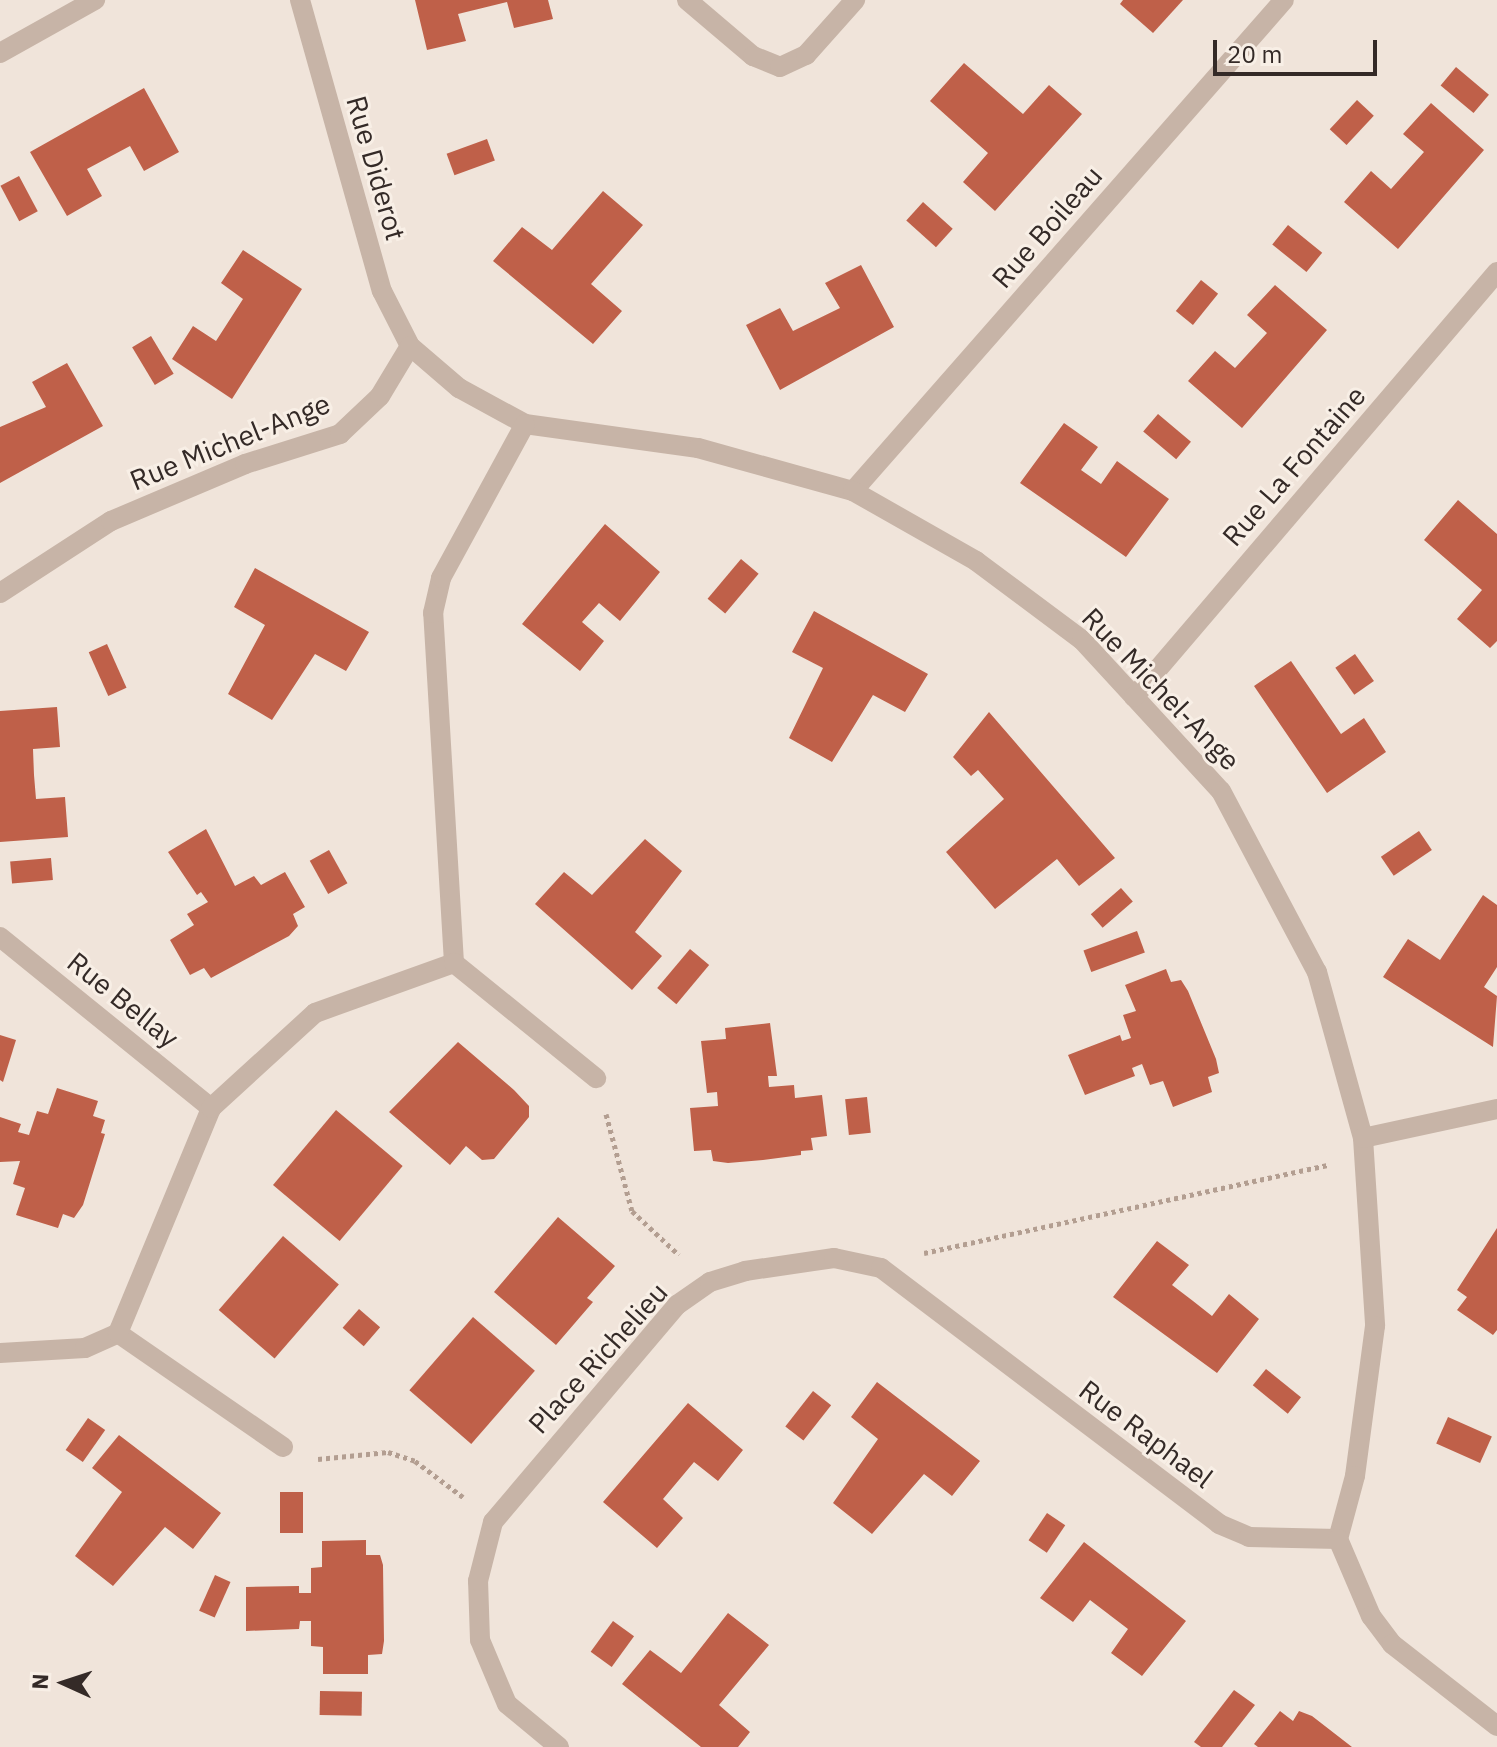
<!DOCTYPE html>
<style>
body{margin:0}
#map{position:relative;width:1497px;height:1747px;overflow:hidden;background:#f0e4da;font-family:"IBM Plex Sans",sans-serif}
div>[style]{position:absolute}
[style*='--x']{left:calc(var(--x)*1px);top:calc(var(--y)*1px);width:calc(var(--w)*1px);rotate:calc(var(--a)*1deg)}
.building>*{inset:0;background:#bf6049;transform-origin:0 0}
.path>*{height:5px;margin-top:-2.5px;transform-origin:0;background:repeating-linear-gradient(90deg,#b39e91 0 4px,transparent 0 8px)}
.minor>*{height:20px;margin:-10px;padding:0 10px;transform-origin:10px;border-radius:10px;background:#c7b4a7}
span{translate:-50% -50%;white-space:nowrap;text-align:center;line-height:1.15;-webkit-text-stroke:6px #f8efe6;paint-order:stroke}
.street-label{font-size:28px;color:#342a27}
.north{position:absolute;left:24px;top:1643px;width:80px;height:80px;-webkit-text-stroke:6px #f8efe6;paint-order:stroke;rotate:273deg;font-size:22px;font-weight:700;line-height:32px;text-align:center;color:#342a27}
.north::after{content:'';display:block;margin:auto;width:28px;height:36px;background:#342a27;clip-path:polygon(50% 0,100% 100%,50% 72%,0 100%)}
.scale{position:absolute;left:1213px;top:40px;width:164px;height:36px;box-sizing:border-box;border:4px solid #342a27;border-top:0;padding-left:10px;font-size:24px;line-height:28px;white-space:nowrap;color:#342a27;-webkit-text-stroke:6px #f8efe6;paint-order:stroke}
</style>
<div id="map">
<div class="building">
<div style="clip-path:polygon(415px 0,548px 0,553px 19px,514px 28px,507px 2px,458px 14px,466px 41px,427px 50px)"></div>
<div style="clip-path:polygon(1123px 0,1183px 0,1153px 33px,1120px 4px)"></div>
<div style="clip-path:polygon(964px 63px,1023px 114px,1049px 85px,1082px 114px,995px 211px,963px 182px,988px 153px,930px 101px)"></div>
<div style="left:1456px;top:67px;width:43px;height:24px;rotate:40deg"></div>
<div style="clip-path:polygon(144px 88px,179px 152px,144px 171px,130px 146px,87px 169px,102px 196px,67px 216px,30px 152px)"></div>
<div style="left:1357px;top:100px;width:23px;height:40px;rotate:43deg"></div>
<div style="clip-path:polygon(1431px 103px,1484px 150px,1398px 249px,1344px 202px,1371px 171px,1391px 189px,1424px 152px,1403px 134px)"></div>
<div style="left:487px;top:139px;width:23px;height:43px;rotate:70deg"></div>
<div style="left:19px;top:176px;width:40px;height:21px;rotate:62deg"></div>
<div style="clip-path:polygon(603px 191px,643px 225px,591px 284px,622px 311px,593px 344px,493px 261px,522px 227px,552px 250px)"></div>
<div style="left:923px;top:202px;width:40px;height:25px;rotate:42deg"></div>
<div style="left:1288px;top:225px;width:44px;height:25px;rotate:39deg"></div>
<div style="clip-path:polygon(243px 250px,302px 289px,232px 399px,172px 359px,193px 326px,216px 341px,243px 299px,221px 283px)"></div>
<div style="clip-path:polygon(861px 265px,894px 327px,780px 390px,746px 325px,780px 308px,793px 331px,840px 308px,825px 283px)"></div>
<div style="left:1201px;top:280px;width:22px;height:40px;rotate:39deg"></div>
<div style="clip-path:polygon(1275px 285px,1327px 330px,1242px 428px,1188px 381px,1215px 351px,1235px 368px,1267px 333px,1247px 315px)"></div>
<div style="left:151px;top:336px;width:44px;height:22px;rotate:59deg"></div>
<div style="clip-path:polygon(67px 363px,103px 426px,0 483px,0 427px,46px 407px,32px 382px)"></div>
<div style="left:1158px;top:414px;width:43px;height:23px;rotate:40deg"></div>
<div style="clip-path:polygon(1064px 423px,1098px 447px,1081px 470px,1101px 484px,1117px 461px,1169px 499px,1126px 557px,1020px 483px)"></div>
<div style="clip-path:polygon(1458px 500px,1497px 534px,1497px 641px,1490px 648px,1457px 619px,1482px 590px,1424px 540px)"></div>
<div style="clip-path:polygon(605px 524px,660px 572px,620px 621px,599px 603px,582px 622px,604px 641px,580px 671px,522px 624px)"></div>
<div style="left:741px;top:559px;width:23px;height:52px;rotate:40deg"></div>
<div style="clip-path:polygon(255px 568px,369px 632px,346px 671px,315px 654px,272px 720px,228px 694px,265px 625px,234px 607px)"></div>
<div style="clip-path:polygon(814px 611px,928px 674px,905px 712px,873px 695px,832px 762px,789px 738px,823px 668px,792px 652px)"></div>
<div style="left:107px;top:644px;width:48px;height:20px;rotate:66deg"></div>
<div style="left:1355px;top:654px;width:33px;height:24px;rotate:55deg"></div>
<div style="clip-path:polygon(1291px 661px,1341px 734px,1364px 718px,1386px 752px,1327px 793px,1254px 686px)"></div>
<div style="clip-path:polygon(57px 707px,60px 747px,33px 749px,34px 775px,36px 799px,65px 797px,68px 837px,0 842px,0 711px)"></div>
<div style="clip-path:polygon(989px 712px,1115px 858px,1079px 886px,1057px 859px,995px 909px,946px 852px,1004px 799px,978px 770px,971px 776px,953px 757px)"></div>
<div style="clip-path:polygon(206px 829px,235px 886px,254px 876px,261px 885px,285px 872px,305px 907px,293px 914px,298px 926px,289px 936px,211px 978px,204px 968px,190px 975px,170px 940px,194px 925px,187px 914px,208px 902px,201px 892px,197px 895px,168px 852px)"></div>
<div style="left:1419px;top:831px;width:23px;height:46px;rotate:56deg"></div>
<div style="clip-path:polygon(645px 839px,682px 871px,635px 932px,662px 956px,632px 990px,535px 904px,564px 872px,592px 895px)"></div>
<div style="left:329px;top:850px;width:38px;height:22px;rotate:61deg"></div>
<div style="left:51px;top:858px;width:22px;height:41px;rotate:85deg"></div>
<div style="left:1121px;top:888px;width:18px;height:40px;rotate:49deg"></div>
<div style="clip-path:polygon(1483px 895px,1497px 905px,1497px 967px,1484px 987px,1497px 996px,1493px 1047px,1383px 977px,1408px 939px,1440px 960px)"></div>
<div style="left:1137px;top:931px;width:23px;height:57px;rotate:70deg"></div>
<div style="left:690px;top:949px;width:25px;height:51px;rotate:40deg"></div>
<div style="clip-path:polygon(1166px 969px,1171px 982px,1181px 980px,1188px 991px,1216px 1059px,1219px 1073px,1208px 1077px,1212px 1092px,1173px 1107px,1163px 1081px,1150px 1085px,1142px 1064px,1132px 1068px,1135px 1076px,1085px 1095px,1068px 1055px,1120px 1035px,1122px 1041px,1131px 1038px,1123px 1015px,1136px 1011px,1125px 985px)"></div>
<div style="clip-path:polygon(770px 1023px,777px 1076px,768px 1076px,769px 1087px,794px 1085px,795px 1098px,822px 1095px,827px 1136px,811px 1138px,813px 1150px,801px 1151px,801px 1155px,763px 1160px,728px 1163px,713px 1161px,711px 1150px,694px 1151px,690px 1108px,718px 1106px,717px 1092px,707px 1093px,701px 1041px,726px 1039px,725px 1028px)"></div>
<div style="clip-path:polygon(0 1035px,16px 1040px,3px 1082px,0 1080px)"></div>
<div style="clip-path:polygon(458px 1042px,514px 1090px,529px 1106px,529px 1117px,494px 1159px,482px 1160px,466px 1146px,450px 1165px,389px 1112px)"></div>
<div style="clip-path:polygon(57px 1088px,98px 1101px,93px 1116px,105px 1120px,101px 1133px,105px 1134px,83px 1205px,74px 1218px,63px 1214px,58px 1228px,16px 1215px,25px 1188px,13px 1184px,20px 1161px,0 1162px,0 1117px,21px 1124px,18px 1132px,29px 1135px,37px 1111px,48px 1114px)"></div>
<div style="left:867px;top:1097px;width:36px;height:22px;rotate:84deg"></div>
<div style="left:336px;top:1110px;width:87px;height:98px;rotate:40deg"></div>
<div style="clip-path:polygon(558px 1217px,615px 1266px,587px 1298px,593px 1302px,556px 1345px,494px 1292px)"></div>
<div style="clip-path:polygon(1497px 1228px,1497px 1330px,1493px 1335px,1457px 1310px,1467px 1297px,1457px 1290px)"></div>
<div style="left:283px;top:1236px;width:74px;height:98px;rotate:41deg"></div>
<div style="clip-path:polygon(1157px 1241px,1189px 1265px,1172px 1285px,1193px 1301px,1212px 1316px,1229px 1294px,1259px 1319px,1217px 1373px,1113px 1297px)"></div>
<div style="left:359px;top:1309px;width:28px;height:25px;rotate:41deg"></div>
<div style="left:473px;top:1317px;width:82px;height:97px;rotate:41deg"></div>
<div style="left:1266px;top:1369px;width:45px;height:21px;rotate:39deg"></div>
<div style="clip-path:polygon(877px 1382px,980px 1461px,952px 1496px,924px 1474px,872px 1534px,833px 1503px,878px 1439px,851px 1417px)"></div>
<div style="left:813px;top:1391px;width:23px;height:45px;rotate:38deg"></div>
<div style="clip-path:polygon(688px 1403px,743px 1450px,718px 1481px,694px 1462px,663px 1499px,683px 1518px,657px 1548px,603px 1502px)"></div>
<div style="left:1448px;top:1417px;width:48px;height:29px;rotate:24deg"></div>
<div style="left:88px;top:1418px;width:21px;height:39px;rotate:35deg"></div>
<div style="clip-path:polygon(119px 1435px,221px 1513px,193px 1549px,165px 1527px,113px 1586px,75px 1556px,122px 1492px,92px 1468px)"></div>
<div style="left:303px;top:1492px;width:41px;height:23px;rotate:90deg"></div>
<div style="left:1047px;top:1513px;width:22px;height:33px;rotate:34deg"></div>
<div style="clip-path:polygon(366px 1540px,366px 1555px,380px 1555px,383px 1565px,384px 1641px,382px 1654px,368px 1655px,368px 1674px,323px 1674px,323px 1647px,311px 1646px,311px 1621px,300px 1621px,299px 1629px,246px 1631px,246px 1587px,299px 1586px,299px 1593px,311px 1593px,311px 1568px,322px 1567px,322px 1541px)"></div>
<div style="clip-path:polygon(1084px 1542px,1186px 1621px,1142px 1676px,1111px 1653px,1128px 1629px,1090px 1600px,1073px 1622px,1040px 1598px)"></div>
<div style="left:215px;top:1575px;width:17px;height:39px;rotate:24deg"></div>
<div style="clip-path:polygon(728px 1613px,769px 1645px,719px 1705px,750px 1732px,738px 1747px,701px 1747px,622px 1684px,650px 1650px,681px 1673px)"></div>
<div style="left:613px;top:1621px;width:26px;height:38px;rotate:36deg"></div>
<div style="clip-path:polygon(1234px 1690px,1255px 1705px,1222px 1747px,1201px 1747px,1194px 1742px)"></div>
<div style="left:320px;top:1691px;width:42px;height:24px;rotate:1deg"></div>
<div style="clip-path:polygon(1280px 1711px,1293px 1721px,1299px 1711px,1312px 1716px,1352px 1747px,1258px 1747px,1254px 1744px)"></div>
</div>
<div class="path">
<div style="--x:606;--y:1114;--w:100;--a:75"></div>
<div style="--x:632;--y:1211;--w:64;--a:43.1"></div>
<div style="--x:924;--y:1253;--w:413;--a:-12.3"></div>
<div style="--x:318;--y:1459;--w:70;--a:-5.7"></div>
<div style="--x:388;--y:1452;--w:28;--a:18"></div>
<div style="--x:415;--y:1461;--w:60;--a:36.9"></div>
</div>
<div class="minor">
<div style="--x:300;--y:0;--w:302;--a:74.3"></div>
<div style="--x:382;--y:291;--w:62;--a:63"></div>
<div style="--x:687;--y:0;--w:87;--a:40.3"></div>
<div style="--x:753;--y:56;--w:29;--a:22"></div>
<div style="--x:780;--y:67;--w:29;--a:-25"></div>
<div style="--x:806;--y:55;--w:74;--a:-48.3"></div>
<div style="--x:0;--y:53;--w:109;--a:-29.2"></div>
<div style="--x:853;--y:491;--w:653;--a:-48.72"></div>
<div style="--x:0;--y:593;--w:132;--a:-33"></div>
<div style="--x:111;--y:521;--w:146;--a:-23"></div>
<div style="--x:245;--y:464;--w:100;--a:-17.5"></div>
<div style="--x:340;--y:434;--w:55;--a:-43.5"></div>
<div style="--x:380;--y:396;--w:58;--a:-59"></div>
<div style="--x:410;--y:346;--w:65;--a:40.6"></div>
<div style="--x:459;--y:388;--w:75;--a:28.6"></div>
<div style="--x:525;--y:424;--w:175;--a:7.9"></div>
<div style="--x:698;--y:448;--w:161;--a:15.5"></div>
<div style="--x:853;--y:491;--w:142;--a:29.6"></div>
<div style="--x:976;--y:561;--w:132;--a:36.7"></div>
<div style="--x:1082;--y:640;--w:205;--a:47.4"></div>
<div style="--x:1221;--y:791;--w:205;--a:62.1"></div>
<div style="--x:1317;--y:972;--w:172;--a:74.5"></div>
<div style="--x:1363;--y:1138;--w:188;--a:86.3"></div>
<div style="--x:1375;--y:1326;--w:151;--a:97.6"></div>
<div style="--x:1355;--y:1476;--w:65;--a:105.1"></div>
<div style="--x:1134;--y:697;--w:559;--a:-49.5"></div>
<div style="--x:0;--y:937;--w:272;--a:39"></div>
<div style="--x:454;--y:963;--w:351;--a:-93.4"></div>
<div style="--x:433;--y:613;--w:36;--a:-77"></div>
<div style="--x:441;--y:578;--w:175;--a:-61.4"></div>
<div style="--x:1363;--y:1138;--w:137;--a:-12.2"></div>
<div style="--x:0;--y:1353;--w:85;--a:-3.4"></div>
<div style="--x:85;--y:1348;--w:36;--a:-24"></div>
<div style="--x:283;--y:1447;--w:201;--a:-145.4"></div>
<div style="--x:118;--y:1333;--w:243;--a:-67.5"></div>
<div style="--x:211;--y:1108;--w:141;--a:-42.4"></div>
<div style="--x:315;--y:1013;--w:148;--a:-19.8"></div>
<div style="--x:454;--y:963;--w:183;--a:39"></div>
<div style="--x:559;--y:1747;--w:67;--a:-140.4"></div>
<div style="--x:507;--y:1704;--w:69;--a:-112.9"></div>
<div style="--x:480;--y:1640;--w:59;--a:-91.9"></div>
<div style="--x:478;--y:1581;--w:61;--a:-75.7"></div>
<div style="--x:493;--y:1522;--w:285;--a:-49.7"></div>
<div style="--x:677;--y:1305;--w:40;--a:-34.9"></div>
<div style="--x:710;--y:1282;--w:37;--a:-17"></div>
<div style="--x:745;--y:1271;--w:90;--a:-8.3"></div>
<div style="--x:834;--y:1258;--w:48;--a:12"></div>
<div style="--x:881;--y:1268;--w:424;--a:37.1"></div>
<div style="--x:1219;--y:1524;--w:33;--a:23"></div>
<div style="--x:1249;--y:1537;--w:89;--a:1.3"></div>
<div style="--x:1338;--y:1539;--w:84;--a:66.8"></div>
<div style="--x:1371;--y:1616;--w:35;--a:53"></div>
<div style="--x:1392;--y:1644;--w:133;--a:38"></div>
</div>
<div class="street-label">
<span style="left:376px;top:168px;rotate:74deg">Rue Diderot</span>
<span style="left:1047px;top:227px;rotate:-49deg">Rue Boileau</span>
<span style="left:230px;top:442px;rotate:-22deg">Rue Michel-Ange</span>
<span style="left:1294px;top:466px;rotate:-49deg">Rue La Fontaine</span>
<span style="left:1161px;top:689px;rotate:46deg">Rue Michel-Ange</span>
<span style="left:123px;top:1000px;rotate:39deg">Rue Bellay</span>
<span style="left:598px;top:1358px;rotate:-48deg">Place Richelieu</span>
<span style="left:1146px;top:1434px;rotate:37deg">Rue Raphael</span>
</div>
<div class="north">N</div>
<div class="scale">20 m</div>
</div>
